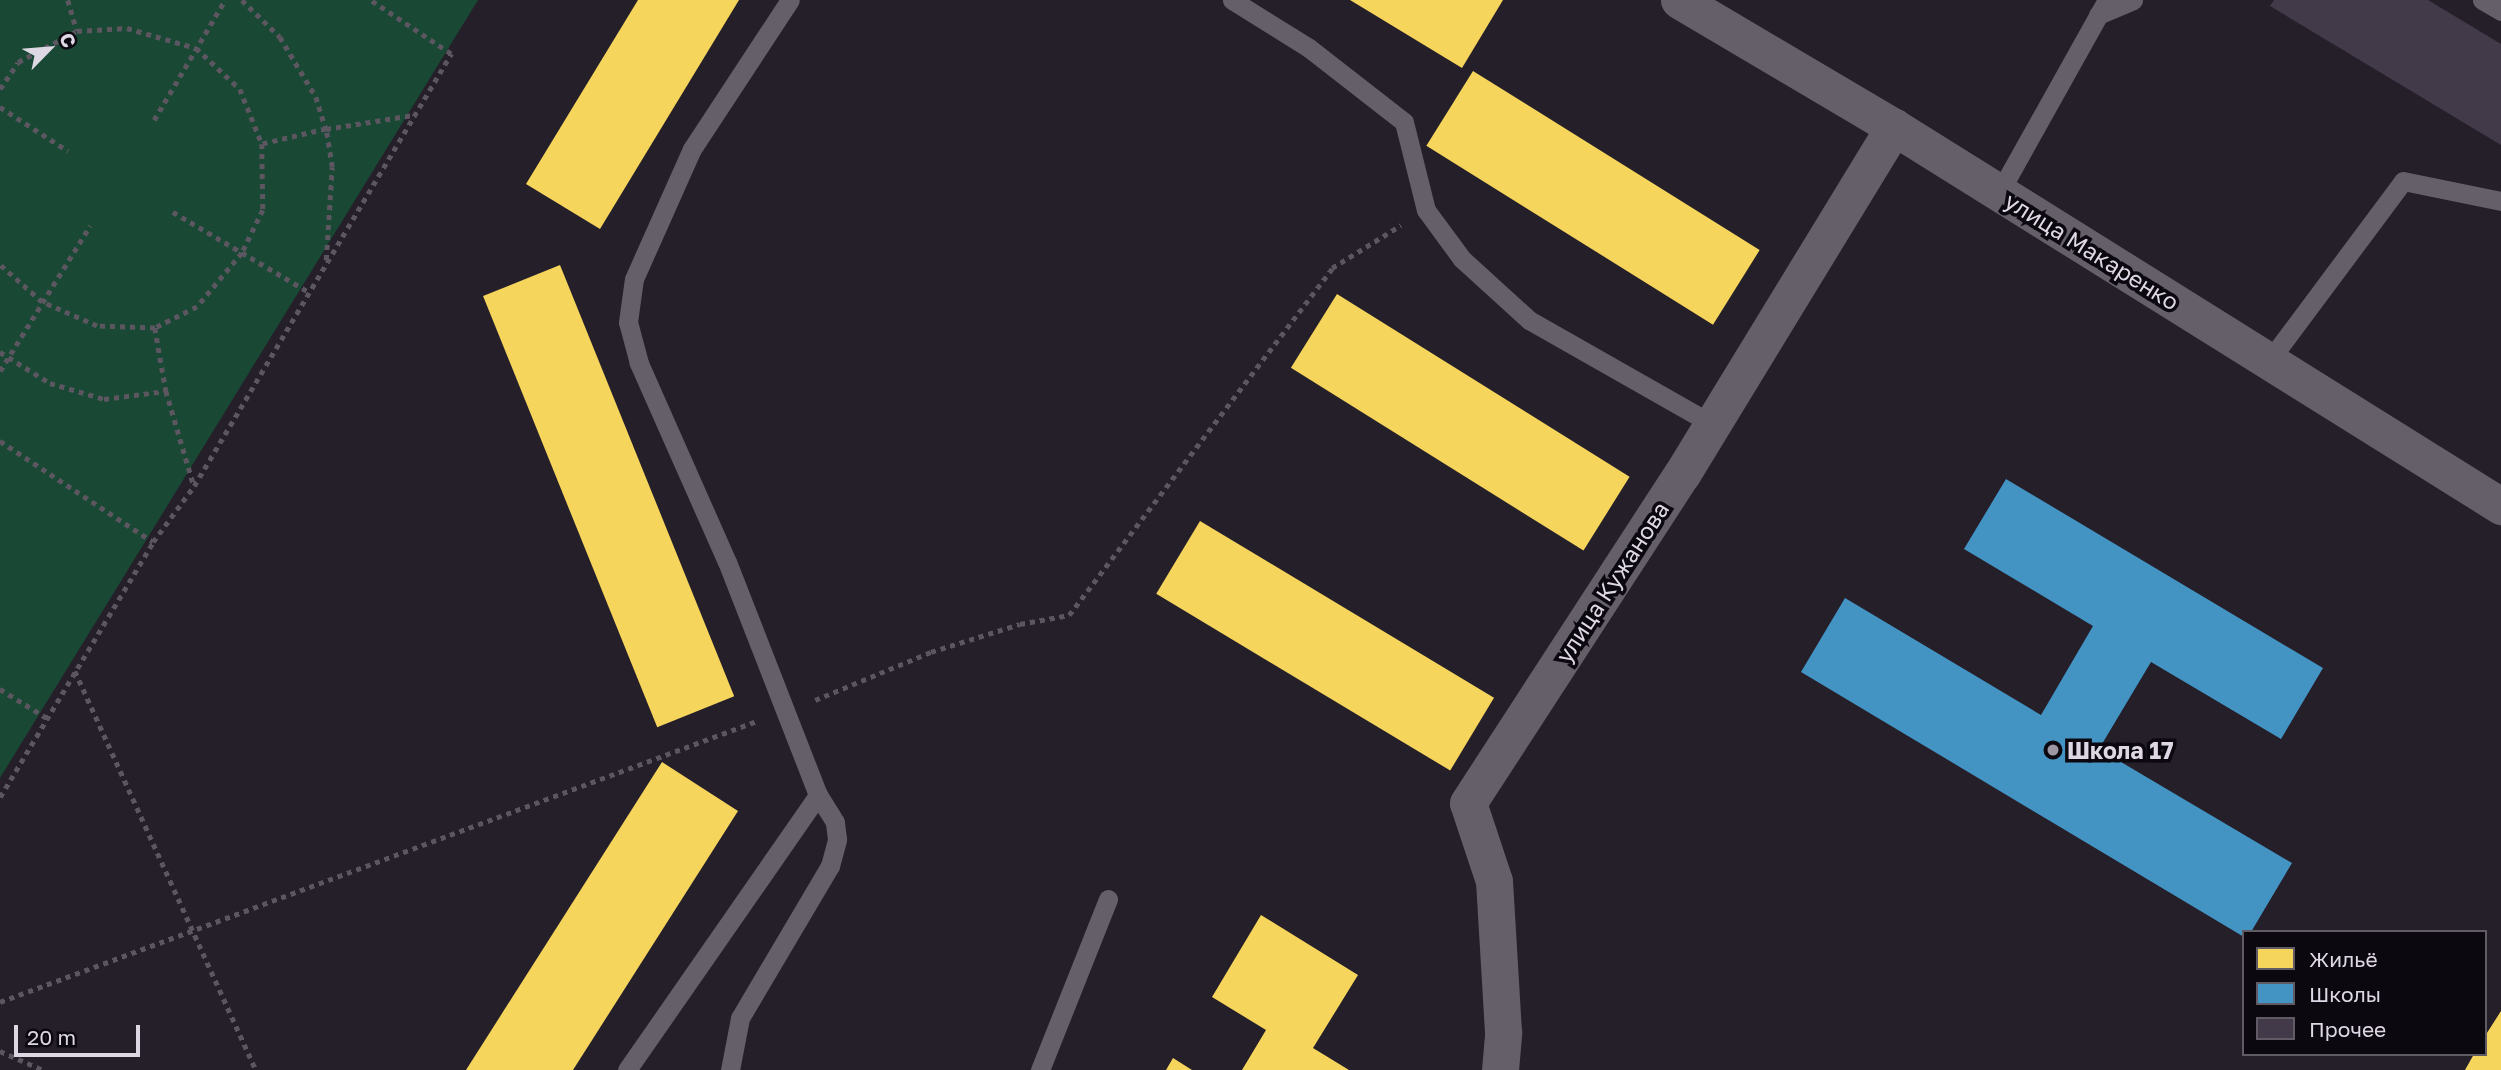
<!DOCTYPE html>
<meta charset="utf-8">
<style>
body{margin:0}
#map{position:relative;width:2501px;height:1070px;overflow:hidden;background:#251f2a;font-family:"Golos Text",sans-serif}
div>[style]{position:absolute}
[style*='--x']{left:calc(var(--x)*1px);top:calc(var(--y)*1px);width:calc(var(--w)*1px);rotate:calc(var(--a)*1deg)}
.green>*{inset:0;background:#194834}
.homes>*{inset:0;background:#f6d55c;transform-origin:0 0}
.schools>*{inset:0;background:#4393c3}
.building>*{inset:0;background:#423949}
.path>*{height:4.5px;margin-top:-2.25px;transform-origin:0;background:repeating-linear-gradient(90deg,#5b5660 0 5px,transparent 0 10px)}
.service>*{height:19px;margin:-9.5px;padding:0 9.5px;transform-origin:9.5px;border-radius:9.5px;background:#645f68}
.minor>*{height:37px;margin:-18.5px;padding:0 18.5px;transform-origin:18.5px;border-radius:18.5px;background:#645f68}
.dots>*{width:19px;height:19px;translate:-50% -50%;box-sizing:border-box;border:4px solid #0c0810;border-radius:50%}
span{translate:-50% -50%;white-space:nowrap;text-align:center;line-height:1.15;-webkit-text-stroke:7px #0c0810;paint-order:stroke}
.street-label{font-size:23px;color:#ded7e4}
.poi-label{font-size:23px;color:#ded7e4;font-weight:700}
.left{translate:0 -50%;text-align:left}
.legend{position:absolute;left:2242px;top:930px;width:245px;height:126px;box-sizing:border-box;background:#0c0810;border:2px solid #605b65;margin:0;padding:9px 12px;list-style:none;font-size:21px;color:#ded7e4}
.legend li{display:flex;align-items:center;gap:14px;height:35px}
.legend b{width:35px;border:2px solid #605b65}
.north{position:absolute;left:14px;top:14px;width:70px;height:70px;-webkit-text-stroke:5px #0c0810;paint-order:stroke;rotate:65deg;font-size:19px;font-weight:700;line-height:28px;text-align:center;color:#ded7e4}
.north::after{content:'';display:block;margin:auto;width:24px;height:32px;background:#ded7e4;clip-path:polygon(50% 0,100% 100%,50% 72%,0 100%)}
.scale{position:absolute;left:14px;top:1025px;width:126px;height:32px;box-sizing:border-box;border:4px solid #ded7e4;border-top:0;padding-left:9px;font-size:21px;line-height:24px;white-space:nowrap;color:#ded7e4;-webkit-text-stroke:5px #0c0810;paint-order:stroke}
</style>
<div id="map">
<div class="green">
<div style="clip-path:polygon(0 0,478px 0,0 778px)"></div>
</div>
<div class="homes">
<div style="clip-path:polygon(638px 0,739px 0,600px 229px,526px 184px)"></div>
<div style="clip-path:polygon(1350px 0,1503px 0,1462px 68px)"></div>
<div style="left:1473px;top:71px;width:338px;height:88px;rotate:32deg"></div>
<div style="left:560px;top:265px;width:465px;height:83px;rotate:68deg"></div>
<div style="left:1337px;top:294px;width:345px;height:87px;rotate:32deg"></div>
<div style="left:1200px;top:521px;width:343px;height:85px;rotate:31deg"></div>
<div style="clip-path:polygon(662px 762px,738px 811px,573px 1070px,466px 1070px)"></div>
<div style="clip-path:polygon(1261px 915px,1358px 975px,1313px 1048px,1349px 1070px,1242px 1070px,1266px 1030px,1212px 997px)"></div>
<div style="clip-path:polygon(2501px 1011px,2501px 1070px,2465px 1070px,2474px 1054px,2485px 1054px,2485px 1036px)"></div>
<div style="clip-path:polygon(1173px 1058px,1192px 1070px,1166px 1070px)"></div>
</div>
<div class="schools">
<div style="clip-path:polygon(2006px 479px,2323px 668px,2281px 739px,2151px 662px,2099px 749px,2292px 863px,2251px 932px,2244px 932px,2244px 937px,1801px 672px,1845px 598px,2041px 715px,2093px 626px,1964px 549px)"></div>
</div>
<div class="building">
<div style="clip-path:polygon(2274px 0,2428px 0,2501px 44px,2501px 145px,2270px 6px)"></div>
</div>
<div class="path">
<div style="--x:68;--y:0;--w:32;--a:74"></div>
<div style="--x:242;--y:0;--w:53;--a:44.2"></div>
<div style="--x:280;--y:37;--w:70;--a:59"></div>
<div style="--x:316;--y:97;--w:34;--a:73"></div>
<div style="--x:326;--y:129;--w:66;--a:166.8"></div>
<div style="--x:0;--y:89;--w:32;--a:-56"></div>
<div style="--x:18;--y:62;--w:67;--a:-27.7"></div>
<div style="--x:77;--y:31;--w:50;--a:-3.4"></div>
<div style="--x:127;--y:28;--w:72;--a:16.2"></div>
<div style="--x:196;--y:48;--w:60;--a:43"></div>
<div style="--x:240;--y:89;--w:59;--a:68.2"></div>
<div style="--x:262;--y:144;--w:66;--a:89.1"></div>
<div style="--x:263;--y:210;--w:48;--a:116"></div>
<div style="--x:242;--y:253;--w:70;--a:129.8"></div>
<div style="--x:197;--y:307;--w:47;--a:153.4"></div>
<div style="--x:155;--y:328;--w:58;--a:-178"></div>
<div style="--x:97;--y:326;--w:60;--a:-156.4"></div>
<div style="--x:42;--y:302;--w:56;--a:-138.6"></div>
<div style="--x:0;--y:107;--w:81;--a:32.9"></div>
<div style="--x:154;--y:120;--w:139;--a:-59.4"></div>
<div style="--x:173;--y:212;--w:156;--a:30.5"></div>
<div style="--x:326;--y:260;--w:93;--a:-86.3"></div>
<div style="--x:332;--y:167;--w:38;--a:-99"></div>
<div style="--x:326;--y:129;--w:88;--a:-9.1"></div>
<div style="--x:155;--y:328;--w:64;--a:80.1"></div>
<div style="--x:166;--y:391;--w:99;--a:73.6"></div>
<div style="--x:0;--y:352;--w:59;--a:31.8"></div>
<div style="--x:50;--y:383;--w:56;--a:16.5"></div>
<div style="--x:104;--y:399;--w:63;--a:-7.4"></div>
<div style="--x:0;--y:371;--w:171;--a:-58.2"></div>
<div style="--x:0;--y:441;--w:183;--a:33.4"></div>
<div style="--x:75;--y:671;--w:438;--a:65.6"></div>
<div style="--x:0;--y:689;--w:55;--a:31.7"></div>
<div style="--x:815;--y:700;--w:126;--a:-22.5"></div>
<div style="--x:931;--y:652;--w:93;--a:-17.5"></div>
<div style="--x:1020;--y:624;--w:50;--a:-10.4"></div>
<div style="--x:1069;--y:615;--w:435;--a:-52.8"></div>
<div style="--x:1332;--y:268;--w:81;--a:-31.9"></div>
<div style="--x:0;--y:797;--w:297;--a:-59"></div>
<div style="--x:153;--y:542;--w:69;--a:-53.8"></div>
<div style="--x:194;--y:486;--w:503;--a:-59.25"></div>
<div style="--x:451;--y:54;--w:97;--a:-146.3"></div>
<div style="--x:0;--y:1002;--w:807;--a:-20.37"></div>
<div style="--x:0;--y:1051;--w:47;--a:23.8"></div>
</div>
<div class="service">
<div style="--x:1232;--y:0;--w:91;--a:31.9"></div>
<div style="--x:1309;--y:48;--w:120;--a:37.9"></div>
<div style="--x:1404;--y:122;--w:91;--a:76"></div>
<div style="--x:1426;--y:210;--w:61;--a:53.7"></div>
<div style="--x:1462;--y:259;--w:91;--a:42.3"></div>
<div style="--x:1529;--y:320;--w:210;--a:29.6"></div>
<div style="--x:2482;--y:0;--w:22;--a:30"></div>
<div style="--x:2098;--y:15;--w:38;--a:-23"></div>
<div style="--x:1999;--y:193;--w:221;--a:-60.8"></div>
<div style="--x:2269;--y:361;--w:224;--a:-53.3"></div>
<div style="--x:2403;--y:181;--w:100;--a:11.5"></div>
<div style="--x:627;--y:1070;--w:335;--a:-55.2"></div>
<div style="--x:730;--y:1070;--w:53;--a:-79.1"></div>
<div style="--x:740;--y:1018;--w:177;--a:-59.4"></div>
<div style="--x:830;--y:866;--w:28;--a:-75"></div>
<div style="--x:837;--y:839;--w:17;--a:-97"></div>
<div style="--x:835;--y:822;--w:32;--a:-122"></div>
<div style="--x:818;--y:795;--w:250;--a:-111.3"></div>
<div style="--x:727;--y:562;--w:218;--a:-113.9"></div>
<div style="--x:639;--y:363;--w:42;--a:-105"></div>
<div style="--x:628;--y:322;--w:43;--a:-82.1"></div>
<div style="--x:634;--y:279;--w:142;--a:-66"></div>
<div style="--x:692;--y:149;--w:178;--a:-56.7"></div>
<div style="--x:1040;--y:1070;--w:184;--a:-68.3"></div>
</div>
<div class="minor">
<div style="--x:1679;--y:0;--w:250;--a:30.6"></div>
<div style="--x:1894;--y:127;--w:716;--a:31.98"></div>
<div style="--x:1500;--y:1070;--w:38;--a:-85"></div>
<div style="--x:1503;--y:1032;--w:151;--a:-93.4"></div>
<div style="--x:1494;--y:881;--w:82;--a:-108.4"></div>
<div style="--x:1468;--y:803;--w:392;--a:-57"></div>
<div style="--x:1682;--y:474;--w:407;--a:-58.6"></div>
</div>
<div class="dots">
<div style="left:2053px;top:750px;background:#9d97a3"></div>
</div>
<div class="street-label">
<span style="left:2092px;top:251px;rotate:32deg">улица Макаренко</span>
<span style="left:1612px;top:582px;rotate:-57deg">улица Кужанова</span>
</div>
<div class="poi-label">
<span class="left" style="left:2067px;top:750px">Школа 17</span>
</div>
<ul class="legend">
<li><b style="height:19px;background:#f6d55c"></b>Жильё</li>
<li><b style="height:19px;background:#4393c3"></b>Школы</li>
<li><b style="height:19px;background:#423949"></b>Прочее</li>
</ul>
<div class="north">С</div>
<div class="scale">20 m</div>
</div>
